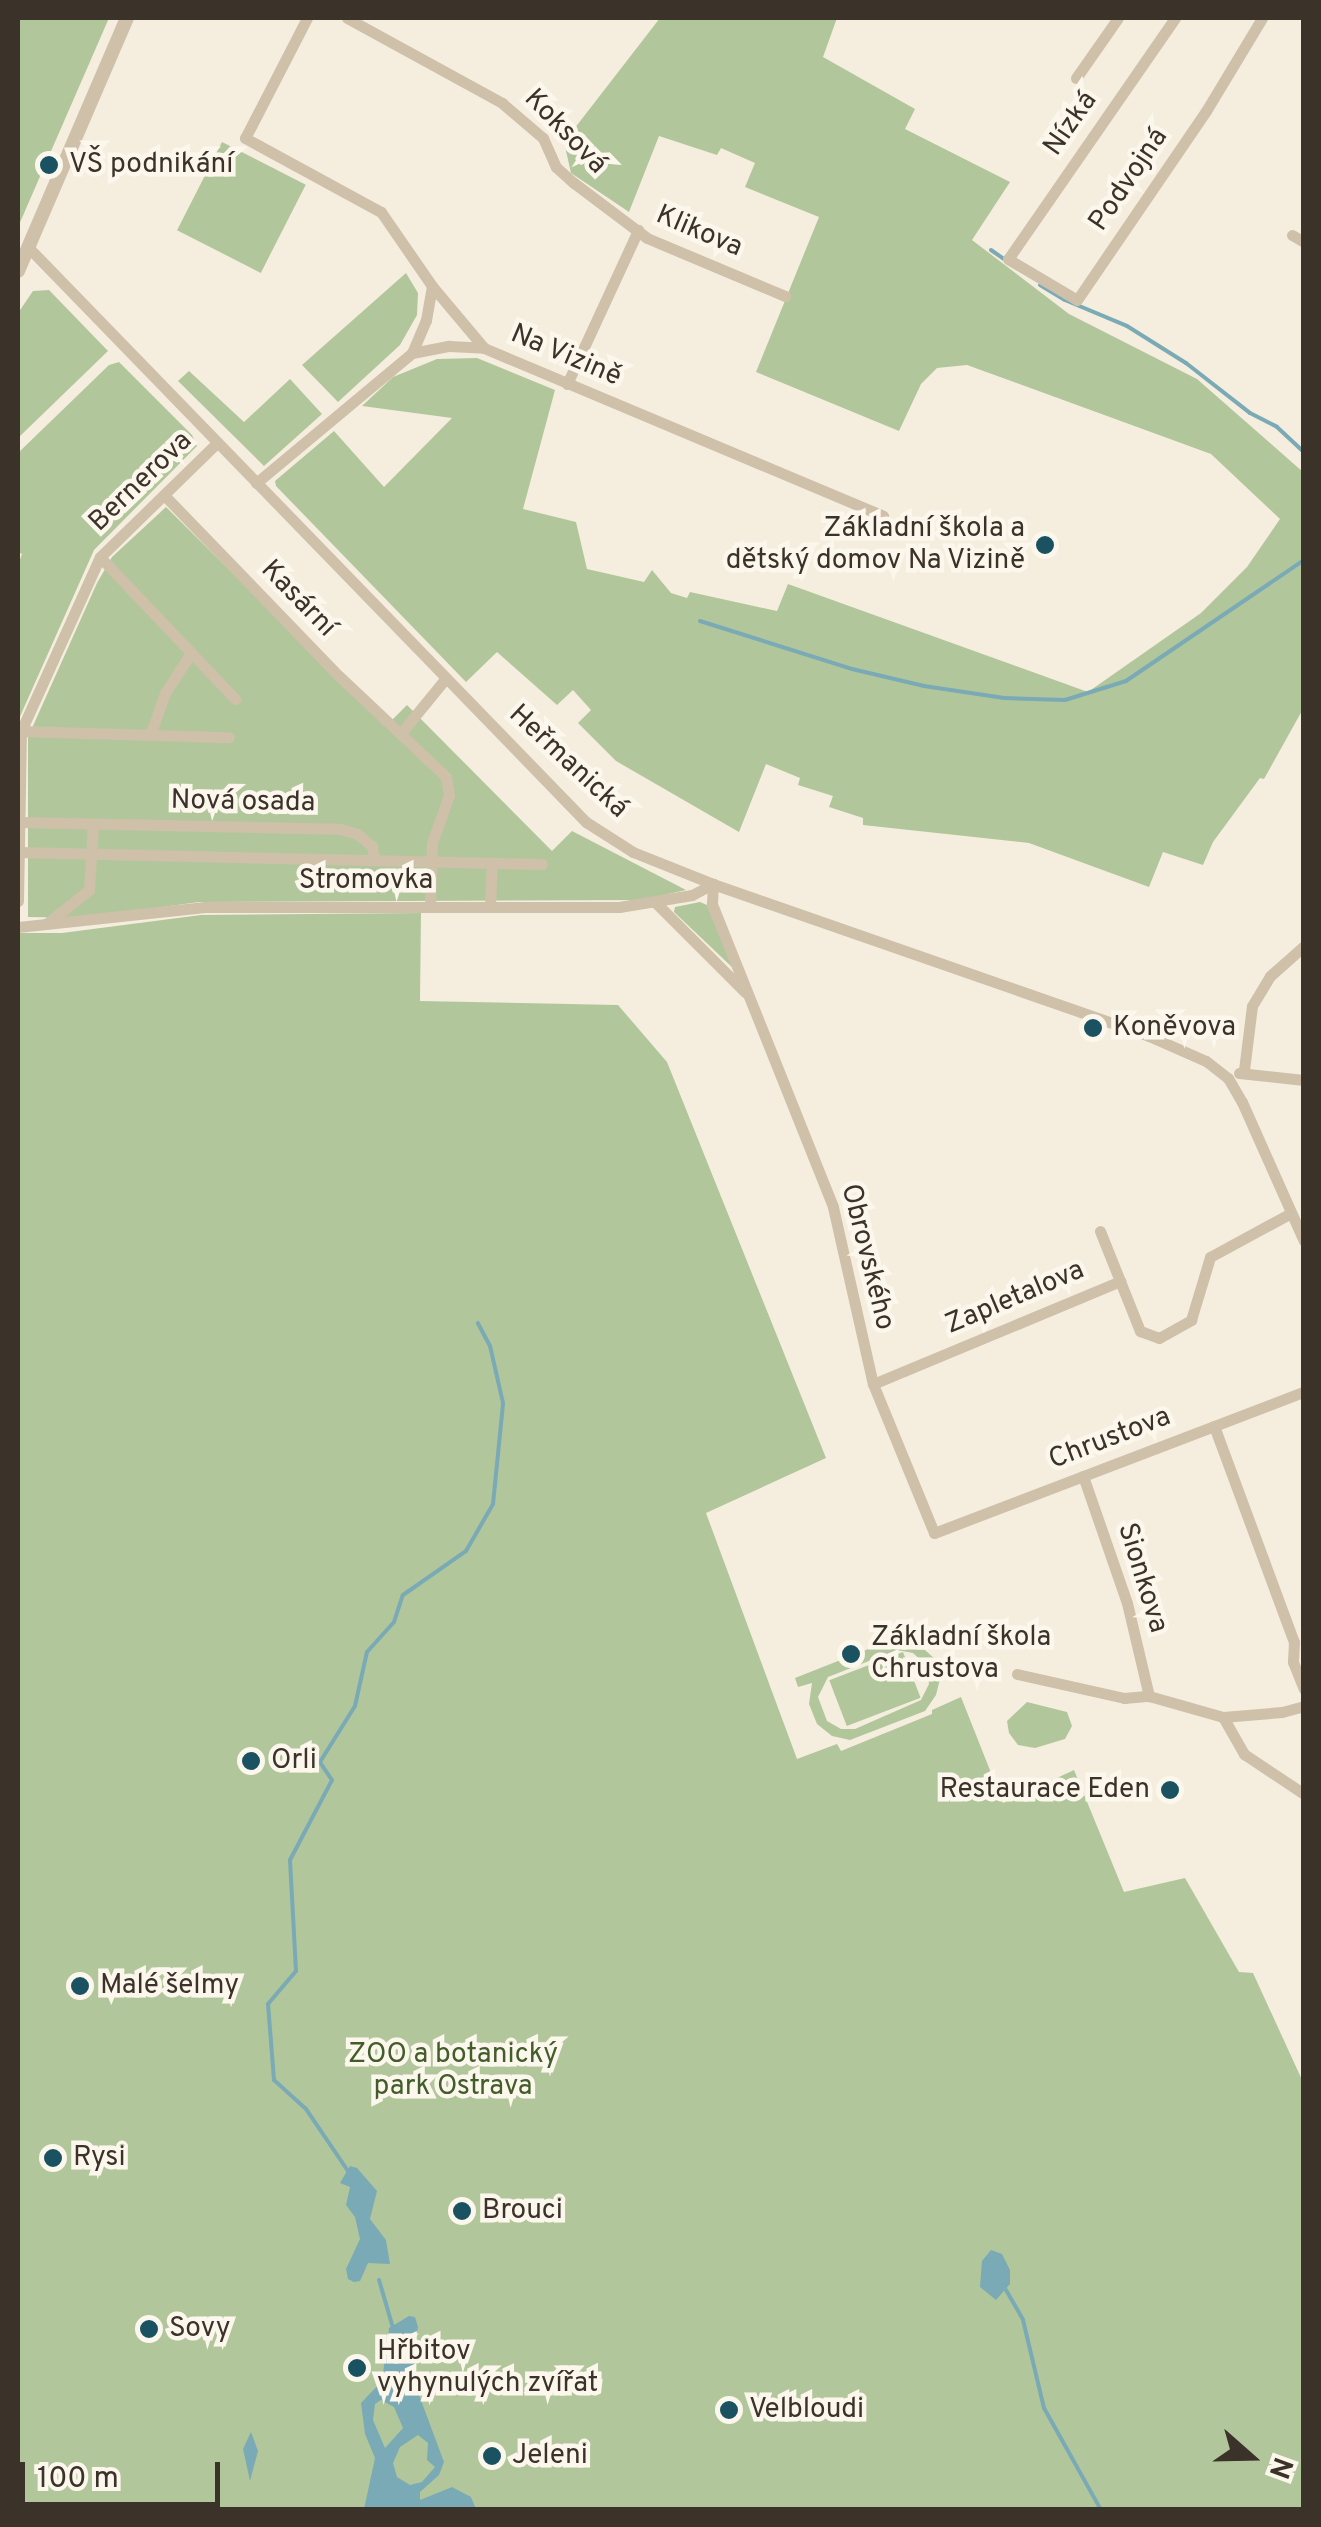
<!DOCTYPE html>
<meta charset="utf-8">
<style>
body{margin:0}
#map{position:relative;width:1321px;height:2527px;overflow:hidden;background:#f5eede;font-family:Overpass,sans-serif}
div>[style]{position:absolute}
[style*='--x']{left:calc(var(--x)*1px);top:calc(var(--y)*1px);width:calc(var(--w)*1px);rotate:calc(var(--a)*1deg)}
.green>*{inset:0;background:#b2c69c;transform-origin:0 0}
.water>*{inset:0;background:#7aaab5}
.stream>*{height:4px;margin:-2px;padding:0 2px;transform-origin:2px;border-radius:2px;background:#7aaab5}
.minor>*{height:11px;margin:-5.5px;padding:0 5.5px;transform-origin:5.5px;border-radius:5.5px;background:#cfc0a9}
.tertiary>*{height:14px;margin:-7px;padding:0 7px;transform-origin:7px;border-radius:7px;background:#cfc0a9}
.dots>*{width:28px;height:28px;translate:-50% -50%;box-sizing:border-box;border:5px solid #fcf7ec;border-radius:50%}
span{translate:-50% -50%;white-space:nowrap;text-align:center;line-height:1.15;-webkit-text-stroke:9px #fcf7ec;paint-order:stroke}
.street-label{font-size:28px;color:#3b3229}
.poi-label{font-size:28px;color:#3b3229}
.left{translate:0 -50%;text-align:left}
.right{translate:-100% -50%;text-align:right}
.park-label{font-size:28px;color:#425c2a}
.frame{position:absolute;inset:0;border:20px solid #3b3229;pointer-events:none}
.north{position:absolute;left:1201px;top:2407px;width:100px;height:100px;-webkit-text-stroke:8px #fcf7ec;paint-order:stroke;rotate:110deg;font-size:28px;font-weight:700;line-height:40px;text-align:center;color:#3b3229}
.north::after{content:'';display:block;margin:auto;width:35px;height:45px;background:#3b3229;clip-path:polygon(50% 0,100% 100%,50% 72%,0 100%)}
.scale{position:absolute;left:20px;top:2462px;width:200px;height:45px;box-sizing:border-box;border:5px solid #3b3229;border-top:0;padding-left:12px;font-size:30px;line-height:35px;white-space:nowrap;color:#3b3229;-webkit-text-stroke:8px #fcf7ec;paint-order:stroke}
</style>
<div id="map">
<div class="green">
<div style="clip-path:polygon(18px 18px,109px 18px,18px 227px)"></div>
<div style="clip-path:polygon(660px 18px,837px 18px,823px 57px,915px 109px,905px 129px,1010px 182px,972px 240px,1069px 314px,1197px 379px,1303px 472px,1303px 709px,1264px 779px,1260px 778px,1213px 842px,1203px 865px,1163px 852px,1149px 887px,1029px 843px,863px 825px,863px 818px,829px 807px,833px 796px,798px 785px,800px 778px,766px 764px,739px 832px,616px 761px,578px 723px,591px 710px,573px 690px,557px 705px,497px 652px,466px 682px,276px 486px,275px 481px,334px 431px,384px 487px,452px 418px,362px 406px,393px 377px,437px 359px,477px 358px,555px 390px,523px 509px,576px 522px,587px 569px,644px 582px,652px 570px,671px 593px,687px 598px,690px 592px,777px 611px,788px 584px,1088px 692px,1201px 613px,1247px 567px,1280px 519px,1211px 454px,967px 365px,937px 368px,921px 384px,899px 431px,756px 372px,819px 217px,745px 187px,755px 163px,721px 148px,717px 155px,659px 136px,629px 212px,571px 173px,564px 142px)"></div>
<div style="left:222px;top:142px;width:94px;height:99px;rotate:27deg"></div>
<div style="clip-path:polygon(406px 273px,418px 293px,417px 315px,400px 345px,338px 402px,302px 365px)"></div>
<div style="clip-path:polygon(49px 290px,108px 351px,18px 438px,18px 313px,33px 291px)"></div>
<div style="clip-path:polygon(119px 362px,192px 435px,197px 446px,94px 550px,18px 721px,18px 565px,22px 554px,18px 552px,18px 453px,109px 365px)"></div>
<div style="clip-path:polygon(189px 371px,244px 422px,290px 379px,322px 414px,264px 466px,178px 381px)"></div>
<div style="clip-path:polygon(166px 507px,386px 726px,407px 705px,552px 851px,572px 831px,686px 890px,642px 900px,199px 902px,83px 918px,28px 917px,28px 737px,97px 583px,112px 557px)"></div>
<div style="clip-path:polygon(700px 902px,707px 905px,734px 969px,674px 912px,675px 907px)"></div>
<div style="clip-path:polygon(421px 913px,420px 1001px,618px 1005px,667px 1062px,826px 1458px,706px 1513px,797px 1759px,837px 1744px,841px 1751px,932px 1714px,932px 1710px,961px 1697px,1003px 1803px,1074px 1770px,1124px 1892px,1185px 1878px,1239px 1972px,1253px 1973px,1303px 2082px,1303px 2509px,18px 2510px,18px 933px,62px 933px,201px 915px)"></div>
<div style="clip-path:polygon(evenodd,924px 1627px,928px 1637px,916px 1642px,935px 1659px,940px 1679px,936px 1695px,925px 1711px,850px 1740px,832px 1736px,817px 1724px,809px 1704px,812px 1683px,798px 1687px,795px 1678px,924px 1627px,897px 1650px,913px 1653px,926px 1665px,929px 1684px,921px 1700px,855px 1729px,841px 1729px,827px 1721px,818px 1697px,828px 1677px,897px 1650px)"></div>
<div style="left:903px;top:1652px;width:49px;height:79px;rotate:69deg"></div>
<div style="clip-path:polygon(1027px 1702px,1067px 1712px,1072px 1726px,1065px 1739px,1035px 1748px,1018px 1745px,1009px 1733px,1007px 1721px)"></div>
</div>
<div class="water">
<div style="clip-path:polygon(350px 2166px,357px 2168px,377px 2191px,370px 2219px,386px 2240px,390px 2264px,368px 2263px,360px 2281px,354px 2282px,348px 2279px,346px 2269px,360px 2239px,355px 2217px,346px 2205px,350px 2187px,340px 2183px)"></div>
<div style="clip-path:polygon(991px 2250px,1002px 2254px,1010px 2270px,1010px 2284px,996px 2300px,980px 2287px,982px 2261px)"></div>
<div style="clip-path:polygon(evenodd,409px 2316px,415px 2317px,418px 2327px,413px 2353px,419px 2395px,444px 2462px,439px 2475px,420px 2492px,420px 2500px,452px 2487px,471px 2497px,476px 2509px,364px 2509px,375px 2458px,365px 2434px,361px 2403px,382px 2381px,389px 2328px,409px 2316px,381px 2400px,394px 2407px,403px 2428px,385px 2448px,373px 2420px,375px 2404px,381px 2400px,409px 2316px,418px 2435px,428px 2443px,427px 2460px,435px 2467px,422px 2482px,410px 2485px,397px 2477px,393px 2463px,400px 2447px,418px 2435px)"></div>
<div style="clip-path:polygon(251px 2432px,258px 2451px,250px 2481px,243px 2449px)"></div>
</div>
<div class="stream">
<div style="--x:991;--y:250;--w:16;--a:35"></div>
<div style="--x:1040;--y:285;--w:29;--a:31"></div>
<div style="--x:1065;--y:300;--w:67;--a:22.8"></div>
<div style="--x:1127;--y:326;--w:70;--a:32.1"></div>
<div style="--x:1186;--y:363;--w:81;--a:38"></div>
<div style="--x:1250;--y:413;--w:30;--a:27"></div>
<div style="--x:1277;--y:427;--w:37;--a:43"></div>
<div style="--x:700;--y:621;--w:159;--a:17.5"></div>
<div style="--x:852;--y:669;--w:74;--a:13.3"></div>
<div style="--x:924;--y:686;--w:81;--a:8.5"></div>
<div style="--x:1004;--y:698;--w:61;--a:1.9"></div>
<div style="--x:1065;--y:700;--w:64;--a:-17.3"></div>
<div style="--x:1126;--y:681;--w:215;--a:-34.2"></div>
<div style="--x:348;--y:2171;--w:75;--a:-124.1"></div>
<div style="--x:306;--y:2109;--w:43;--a:-137.8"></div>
<div style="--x:274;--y:2080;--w:76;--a:-94.5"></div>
<div style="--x:268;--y:2004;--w:43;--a:-49.7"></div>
<div style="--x:296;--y:1971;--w:111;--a:-93.1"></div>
<div style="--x:290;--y:1860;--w:90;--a:-62.3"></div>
<div style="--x:332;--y:1780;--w:22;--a:-124"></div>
<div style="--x:320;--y:1762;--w:66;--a:-58"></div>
<div style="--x:355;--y:1706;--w:55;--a:-77.5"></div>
<div style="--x:367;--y:1652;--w:40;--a:-48"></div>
<div style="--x:394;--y:1622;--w:28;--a:-72"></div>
<div style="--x:403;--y:1595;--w:77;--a:-34.9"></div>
<div style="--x:466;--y:1551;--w:54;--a:-60.1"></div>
<div style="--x:493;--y:1504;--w:101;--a:-84.3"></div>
<div style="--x:503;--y:1403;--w:58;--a:-102.8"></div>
<div style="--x:490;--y:1346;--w:26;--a:-118"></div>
<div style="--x:379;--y:2280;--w:50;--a:73.7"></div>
<div style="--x:1006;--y:2290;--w:34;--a:60"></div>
<div style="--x:1023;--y:2320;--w:90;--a:76.6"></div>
<div style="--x:1044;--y:2408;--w:117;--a:60.8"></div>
</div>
<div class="minor">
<div style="--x:307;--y:18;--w:135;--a:117.3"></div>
<div style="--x:245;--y:138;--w:155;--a:28.6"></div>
<div style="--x:381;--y:212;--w:90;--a:55.4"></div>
<div style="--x:432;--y:286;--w:35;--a:100"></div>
<div style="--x:426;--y:320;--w:36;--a:113"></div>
<div style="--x:347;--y:18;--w:177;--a:28.7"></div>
<div style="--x:502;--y:103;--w:54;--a:40.5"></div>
<div style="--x:543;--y:138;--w:32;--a:66"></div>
<div style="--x:556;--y:167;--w:24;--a:42"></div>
<div style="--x:574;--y:183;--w:91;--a:37"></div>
<div style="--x:647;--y:238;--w:150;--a:22.8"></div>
<div style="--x:1175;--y:18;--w:293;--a:124.7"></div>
<div style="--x:1008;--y:259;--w:80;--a:30.7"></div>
<div style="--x:1077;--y:300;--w:229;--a:-55.7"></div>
<div style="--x:1206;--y:111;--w:109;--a:-58.9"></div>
<div style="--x:1076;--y:78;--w:73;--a:-55"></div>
<div style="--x:1292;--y:235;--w:14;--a:30"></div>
<div style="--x:28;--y:247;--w:801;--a:45.86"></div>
<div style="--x:586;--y:822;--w:56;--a:32.6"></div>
<div style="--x:633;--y:852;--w:86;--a:21.8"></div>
<div style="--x:713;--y:884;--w:462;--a:19.2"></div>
<div style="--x:1149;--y:1036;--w:62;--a:23.7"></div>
<div style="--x:1206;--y:1061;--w:28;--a:38"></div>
<div style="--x:1228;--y:1078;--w:28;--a:60"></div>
<div style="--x:1242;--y:1102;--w:152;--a:66"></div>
<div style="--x:432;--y:286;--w:81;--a:50"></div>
<div style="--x:567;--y:384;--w:170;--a:-65.2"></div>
<div style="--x:256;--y:483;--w:203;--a:-39.8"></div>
<div style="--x:412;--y:353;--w:38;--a:-11"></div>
<div style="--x:449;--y:346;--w:35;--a:3"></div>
<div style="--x:484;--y:348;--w:433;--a:22.8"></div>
<div style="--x:164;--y:495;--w:252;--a:46"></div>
<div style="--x:339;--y:676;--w:147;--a:43.3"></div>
<div style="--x:446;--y:777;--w:18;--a:81"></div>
<div style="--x:449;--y:795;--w:51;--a:109.5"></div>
<div style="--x:432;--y:843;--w:64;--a:91.8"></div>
<div style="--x:100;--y:557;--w:196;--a:46.4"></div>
<div style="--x:21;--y:731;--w:208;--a:1.7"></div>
<div style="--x:401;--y:733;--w:71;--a:-50.7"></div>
<div style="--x:150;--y:735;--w:45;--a:-70.3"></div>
<div style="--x:165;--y:693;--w:48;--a:-57"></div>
<div style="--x:19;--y:822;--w:321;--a:1.2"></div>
<div style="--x:340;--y:829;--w:18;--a:16"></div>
<div style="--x:357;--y:834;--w:19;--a:39"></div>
<div style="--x:372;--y:846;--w:14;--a:82"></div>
<div style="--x:18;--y:852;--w:524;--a:1.31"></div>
<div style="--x:18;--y:901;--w:170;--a:-89"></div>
<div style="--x:21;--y:731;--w:191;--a:-65.6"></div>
<div style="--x:100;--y:557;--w:163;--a:-44.3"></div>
<div style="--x:656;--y:903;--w:126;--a:45"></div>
<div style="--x:490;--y:906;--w:43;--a:-87.3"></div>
<div style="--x:46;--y:924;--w:55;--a:-38.3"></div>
<div style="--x:89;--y:890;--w:66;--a:-86.5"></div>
<div style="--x:18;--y:927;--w:188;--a:-6.1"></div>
<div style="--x:205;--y:907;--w:414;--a:0"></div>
<div style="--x:619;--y:907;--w:74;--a:-9.3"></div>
<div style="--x:692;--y:895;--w:24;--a:-28"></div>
<div style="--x:713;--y:884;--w:20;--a:93"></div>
<div style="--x:712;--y:904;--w:326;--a:68.2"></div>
<div style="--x:833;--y:1207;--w:181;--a:77.3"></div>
<div style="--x:873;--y:1384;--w:161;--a:67.7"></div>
<div style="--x:934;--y:1533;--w:396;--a:-20.9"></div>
<div style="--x:1244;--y:1070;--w:64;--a:-82.9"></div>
<div style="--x:1252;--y:1006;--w:35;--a:-59"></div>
<div style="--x:1270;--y:976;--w:45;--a:-41.4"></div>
<div style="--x:1239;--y:1073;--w:65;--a:6.1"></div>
<div style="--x:1100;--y:1231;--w:108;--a:68.2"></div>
<div style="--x:1140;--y:1331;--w:20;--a:20"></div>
<div style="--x:1159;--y:1338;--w:37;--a:-29"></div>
<div style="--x:1191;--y:1320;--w:66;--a:-73.2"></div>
<div style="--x:1210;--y:1257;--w:92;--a:-28.5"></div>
<div style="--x:873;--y:1384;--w:268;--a:-22.6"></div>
<div style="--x:1214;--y:1426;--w:230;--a:69.7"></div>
<div style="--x:1294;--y:1642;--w:20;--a:93"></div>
<div style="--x:1293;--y:1662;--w:29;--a:68"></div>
<div style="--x:1083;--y:1476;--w:134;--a:70.9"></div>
<div style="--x:1127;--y:1603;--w:96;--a:76.7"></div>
<div style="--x:1017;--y:1674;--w:110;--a:12.6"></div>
<div style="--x:1124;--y:1698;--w:25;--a:-5"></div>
<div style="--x:1149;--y:1696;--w:77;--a:15.8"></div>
<div style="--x:1223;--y:1717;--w:59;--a:-4.8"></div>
<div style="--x:1282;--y:1712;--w:23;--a:-15"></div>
<div style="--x:1223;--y:1717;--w:43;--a:60.4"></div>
<div style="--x:1244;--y:1754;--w:72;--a:33.7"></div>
</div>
<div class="tertiary">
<div style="--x:18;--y:271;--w:275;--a:-66.7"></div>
</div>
<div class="dots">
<div style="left:49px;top:165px;background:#1a5261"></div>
<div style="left:1045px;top:545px;background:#1a5261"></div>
<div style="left:1093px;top:1028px;background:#1a5261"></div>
<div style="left:851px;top:1654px;background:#1a5261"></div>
<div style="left:251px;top:1761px;background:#1a5261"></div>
<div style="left:1170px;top:1790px;background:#1a5261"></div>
<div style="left:80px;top:1986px;background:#1a5261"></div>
<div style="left:53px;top:2158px;background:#1a5261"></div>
<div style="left:462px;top:2211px;background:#1a5261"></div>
<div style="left:149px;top:2329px;background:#1a5261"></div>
<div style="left:357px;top:2368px;background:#1a5261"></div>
<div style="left:729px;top:2410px;background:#1a5261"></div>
<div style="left:492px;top:2456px;background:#1a5261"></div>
</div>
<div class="street-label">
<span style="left:1071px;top:124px;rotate:-55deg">Nízká</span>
<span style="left:565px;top:132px;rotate:46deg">Koksová</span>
<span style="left:1129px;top:180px;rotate:-56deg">Podvojná</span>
<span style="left:699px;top:232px;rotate:23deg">Klikova</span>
<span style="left:566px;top:356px;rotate:23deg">Na Vizině</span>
<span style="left:141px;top:482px;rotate:-44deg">Bernerova</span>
<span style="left:298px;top:599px;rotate:46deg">Kasární</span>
<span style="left:568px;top:762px;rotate:43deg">Heřmanická</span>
<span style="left:243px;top:802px;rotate:1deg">Nová osada</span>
<span style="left:366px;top:881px">Stromovka</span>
<span style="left:867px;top:1257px;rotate:76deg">Obrovského</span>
<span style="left:1015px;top:1298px;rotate:-23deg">Zapletalova</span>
<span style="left:1110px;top:1439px;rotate:-21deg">Chrustova</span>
<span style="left:1142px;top:1578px;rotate:73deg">Sionkova</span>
</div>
<div class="poi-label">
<span class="left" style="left:69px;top:165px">VŠ podnikání</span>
<span class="right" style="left:1025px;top:545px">Základní škola a<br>dětský domov Na Vizině</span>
<span class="left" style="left:1113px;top:1028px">Koněvova</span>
<span class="left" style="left:871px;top:1654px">Základní škola<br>Chrustova</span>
<span class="left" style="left:271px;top:1761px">Orli</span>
<span class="right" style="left:1150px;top:1790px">Restaurace Eden</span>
<span class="left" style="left:100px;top:1986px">Malé šelmy</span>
<span class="left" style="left:73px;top:2158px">Rysi</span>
<span class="left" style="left:482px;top:2211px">Brouci</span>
<span class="left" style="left:169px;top:2329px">Sovy</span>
<span class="left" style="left:377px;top:2368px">Hřbitov<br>vyhynulých zvířat</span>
<span class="left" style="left:749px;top:2410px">Velbloudi</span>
<span class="left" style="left:512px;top:2456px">Jeleni</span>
</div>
<div class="park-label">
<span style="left:453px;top:2071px">ZOO a botanický<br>park Ostrava</span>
</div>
<div class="frame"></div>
<div class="north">N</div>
<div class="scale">100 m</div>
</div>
